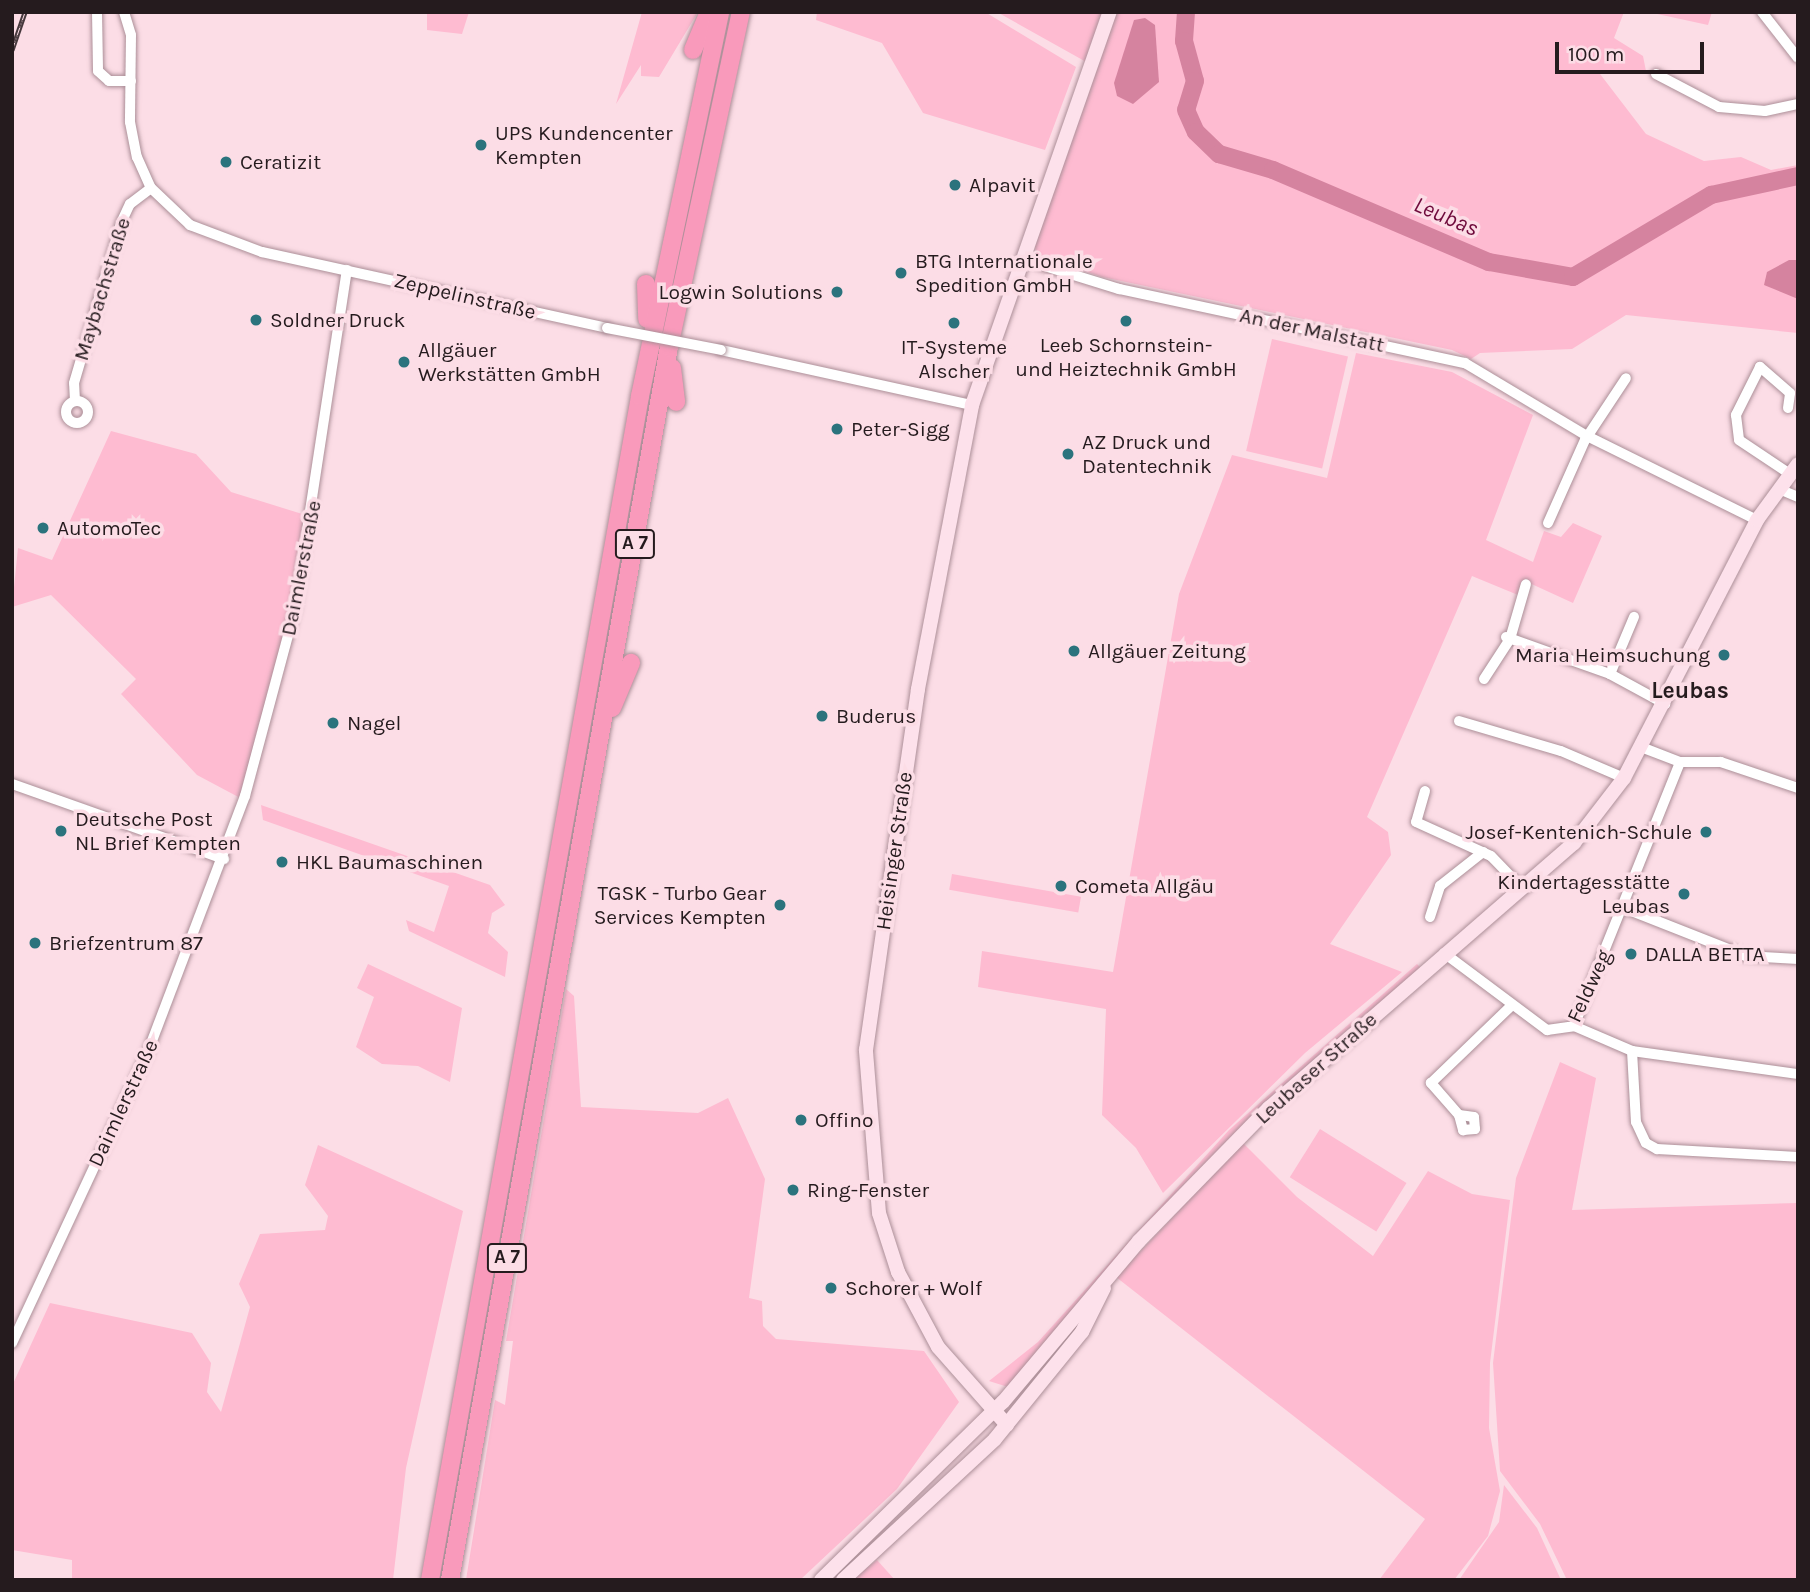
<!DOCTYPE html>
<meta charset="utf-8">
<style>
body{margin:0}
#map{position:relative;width:1810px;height:1592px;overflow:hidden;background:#fcdde6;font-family:Karla,sans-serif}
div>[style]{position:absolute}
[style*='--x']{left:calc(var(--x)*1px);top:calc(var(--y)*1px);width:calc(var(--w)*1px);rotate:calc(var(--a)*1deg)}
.green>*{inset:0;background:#febbd1;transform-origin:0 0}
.water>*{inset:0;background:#d5839f}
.river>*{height:18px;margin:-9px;padding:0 9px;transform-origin:9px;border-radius:9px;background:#d5839f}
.roads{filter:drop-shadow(0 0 2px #ac8f98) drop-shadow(0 0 2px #ac8f98)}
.street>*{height:10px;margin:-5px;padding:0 5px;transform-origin:5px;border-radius:5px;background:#fff}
.street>.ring{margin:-5px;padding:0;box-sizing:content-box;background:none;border:10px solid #fff;border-radius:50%}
.secondary>*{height:14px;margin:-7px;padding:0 7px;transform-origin:7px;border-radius:7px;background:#fde1eb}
.highway>*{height:18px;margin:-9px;padding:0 9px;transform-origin:9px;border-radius:9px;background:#f99abb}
.rail>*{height:5px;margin-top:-2.5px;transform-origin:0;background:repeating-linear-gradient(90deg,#fcdde6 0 8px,#45383c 0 16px);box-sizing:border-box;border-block:2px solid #45383c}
.bridges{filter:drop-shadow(0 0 2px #ac8f98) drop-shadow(0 0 2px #ac8f98)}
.street-bridge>*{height:10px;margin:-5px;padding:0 5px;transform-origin:5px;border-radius:5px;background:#fff}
.dots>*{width:19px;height:19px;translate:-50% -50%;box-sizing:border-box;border:4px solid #fcdde6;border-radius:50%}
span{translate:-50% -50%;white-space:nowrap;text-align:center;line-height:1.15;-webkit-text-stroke:7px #fcdde6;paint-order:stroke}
.shield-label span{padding:2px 5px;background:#fcdde6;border:2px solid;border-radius:5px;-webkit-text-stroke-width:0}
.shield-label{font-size:19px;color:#251b1e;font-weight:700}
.poi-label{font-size:21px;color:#251b1e}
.left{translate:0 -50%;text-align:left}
.right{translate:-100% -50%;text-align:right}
.street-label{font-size:21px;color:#251b1e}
.water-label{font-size:23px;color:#6f0b3c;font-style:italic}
.neighbourhood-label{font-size:23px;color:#251b1e;font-weight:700}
.frame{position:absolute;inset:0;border:14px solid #251b1e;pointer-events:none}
.scale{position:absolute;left:1555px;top:42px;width:149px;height:32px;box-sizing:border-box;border:4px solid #251b1e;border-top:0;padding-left:9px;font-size:21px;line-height:24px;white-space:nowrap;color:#251b1e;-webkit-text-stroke:5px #fcdde6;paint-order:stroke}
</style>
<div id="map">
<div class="green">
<div style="clip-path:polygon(427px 12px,469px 12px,462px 34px,427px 30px)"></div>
<div style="clip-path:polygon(642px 12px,698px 12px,659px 77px,641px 76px,641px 65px,616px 104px)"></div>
<div style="clip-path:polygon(817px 12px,985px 12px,1076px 67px,1045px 150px,923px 113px,882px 43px,816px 20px)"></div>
<div style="clip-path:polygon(997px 12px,1624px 12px,1614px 38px,1643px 56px,1646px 71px,1597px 70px,1646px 134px,1704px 161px,1741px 157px,1771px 170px,1798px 165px,1798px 333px,1626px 315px,1572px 349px,1480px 353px,1471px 359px,1452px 350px,1102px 277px,1037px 255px,1034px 244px,1097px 68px)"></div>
<div style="clip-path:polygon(1648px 12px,1712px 12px,1708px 25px)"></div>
<div style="left:1272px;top:339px;width:78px;height:115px;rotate:13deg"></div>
<div style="clip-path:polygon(1356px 353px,1452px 372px,1533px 415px,1486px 540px,1533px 562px,1544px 531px,1561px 537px,1573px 523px,1602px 536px,1573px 603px,1525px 581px,1518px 595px,1472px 576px,1367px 817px,1388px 832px,1391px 855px,1330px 944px,1402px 972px,1305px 1053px,1163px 1193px,1136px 1148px,1102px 1115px,1106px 1009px,978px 987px,982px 951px,1113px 972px,1179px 594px,1232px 455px,1327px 478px)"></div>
<div style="clip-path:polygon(111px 431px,196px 454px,231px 492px,312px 517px,295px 609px,244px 800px,197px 775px,121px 694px,136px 679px,51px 595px,12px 607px,18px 548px,52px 560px)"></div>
<div style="clip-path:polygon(261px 805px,490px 885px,505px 905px,492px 913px,488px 933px,508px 952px,505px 977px,409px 931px,406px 920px,434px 932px,449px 886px,263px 820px)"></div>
<div style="left:952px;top:874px;width:131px;height:16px;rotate:10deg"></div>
<div style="clip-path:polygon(368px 964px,462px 1008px,450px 1082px,418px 1066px,382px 1064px,356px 1047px,374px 997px,357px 988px)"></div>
<div style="clip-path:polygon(1417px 964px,1421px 968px,1265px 1105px,1008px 1387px,989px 1381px,1038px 1342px,1229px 1130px)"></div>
<div style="clip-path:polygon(566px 989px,574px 996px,581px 1107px,698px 1113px,728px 1098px,765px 1179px,749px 1298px,762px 1301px,763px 1326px,776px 1339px,924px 1351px,959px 1402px,897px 1489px,800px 1580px,466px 1580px,495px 1400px,505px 1405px,513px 1341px,506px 1341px)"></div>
<div style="clip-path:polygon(1560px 1062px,1596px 1078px,1572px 1210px,1798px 1203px,1798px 1580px,1567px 1580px,1540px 1524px,1500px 1471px,1493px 1363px,1516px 1178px)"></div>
<div style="left:1320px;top:1129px;width:102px;height:57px;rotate:32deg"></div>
<div style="clip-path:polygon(1243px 1143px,1297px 1197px,1373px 1256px,1428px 1171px,1472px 1194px,1510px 1200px,1490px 1363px,1489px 1428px,1500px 1491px,1488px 1536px,1454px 1580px,1379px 1580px,1425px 1519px,1116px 1277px)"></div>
<div style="clip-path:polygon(318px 1145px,463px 1211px,406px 1468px,393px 1580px,72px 1580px,72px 1560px,12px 1550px,12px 1386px,50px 1303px,192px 1333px,211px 1363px,207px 1392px,221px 1412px,250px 1307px,239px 1284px,260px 1234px,325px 1230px,328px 1216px,305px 1185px)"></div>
<div style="clip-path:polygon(1504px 1485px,1537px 1528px,1561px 1580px,1459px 1580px,1499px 1522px)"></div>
<div style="clip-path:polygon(877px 1560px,895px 1580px,851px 1580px)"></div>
</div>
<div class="water">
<div style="clip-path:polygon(1145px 18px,1155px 25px,1159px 82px,1133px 104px,1117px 96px,1114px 83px,1134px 20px)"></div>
<div style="clip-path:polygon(1789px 260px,1798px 260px,1798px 299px,1764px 285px,1767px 272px)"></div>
</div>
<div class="river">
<div style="--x:1186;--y:12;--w:29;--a:94"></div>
<div style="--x:1184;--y:41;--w:41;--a:74.6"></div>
<div style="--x:1195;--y:81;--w:30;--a:107"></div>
<div style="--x:1186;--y:110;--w:24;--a:66"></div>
<div style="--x:1196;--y:132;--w:32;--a:44"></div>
<div style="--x:1219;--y:154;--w:56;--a:16.5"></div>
<div style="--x:1273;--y:170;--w:235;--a:23.1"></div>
<div style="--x:1489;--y:262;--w:85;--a:10.1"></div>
<div style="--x:1573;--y:277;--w:161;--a:-30.7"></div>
<div style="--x:1711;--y:195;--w:89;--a:-12.3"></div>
</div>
<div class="roads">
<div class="street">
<div style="--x:97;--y:12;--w:59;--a:89"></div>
<div style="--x:98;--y:71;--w:15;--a:42"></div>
<div style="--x:109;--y:81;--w:22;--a:0"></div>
<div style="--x:124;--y:12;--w:24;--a:73"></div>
<div style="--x:131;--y:35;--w:87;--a:90.7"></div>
<div style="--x:130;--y:122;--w:36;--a:79"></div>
<div style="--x:137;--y:157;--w:34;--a:66"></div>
<div style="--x:151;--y:188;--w:54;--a:43.5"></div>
<div style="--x:190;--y:225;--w:77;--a:20.6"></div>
<div style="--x:262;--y:252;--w:353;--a:12.4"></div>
<div style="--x:1762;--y:12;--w:58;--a:52"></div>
<div style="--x:1656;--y:74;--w:71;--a:27.6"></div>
<div style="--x:1719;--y:107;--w:46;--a:5"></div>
<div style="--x:1765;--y:111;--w:34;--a:-12"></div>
<div style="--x:1022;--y:259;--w:102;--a:17.2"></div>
<div style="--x:1119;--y:289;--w:354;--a:12.1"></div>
<div style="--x:1465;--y:363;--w:142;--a:30.9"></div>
<div style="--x:1587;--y:436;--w:190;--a:26.3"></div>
<div style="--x:721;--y:350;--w:257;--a:12.4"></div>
<div class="ring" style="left:66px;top:401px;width:12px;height:12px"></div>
<div style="--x:75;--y:401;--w:18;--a:-93"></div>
<div style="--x:74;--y:383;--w:167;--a:-73.6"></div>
<div style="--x:121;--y:223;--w:21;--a:-65"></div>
<div style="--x:130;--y:204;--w:26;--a:-37"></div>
<div style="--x:1788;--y:408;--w:15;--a:-82"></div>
<div style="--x:1790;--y:393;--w:40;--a:-139"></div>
<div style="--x:1760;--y:367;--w:54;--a:116.6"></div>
<div style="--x:1736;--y:415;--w:25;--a:83"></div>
<div style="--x:1739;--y:440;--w:61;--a:33.7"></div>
<div style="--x:1779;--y:489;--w:21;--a:23"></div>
<div style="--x:1548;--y:523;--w:91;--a:-66"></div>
<div style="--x:1585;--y:440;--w:74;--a:-56.5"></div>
<div style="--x:1506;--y:637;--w:110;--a:19.6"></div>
<div style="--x:1610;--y:674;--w:63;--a:28.6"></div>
<div style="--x:1610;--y:674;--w:62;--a:-67.2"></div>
<div style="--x:1484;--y:679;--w:48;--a:-57"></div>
<div style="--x:1510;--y:639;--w:57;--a:-73.8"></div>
<div style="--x:1459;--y:721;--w:106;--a:16.4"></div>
<div style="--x:1561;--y:751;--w:69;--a:23.2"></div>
<div style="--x:1641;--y:747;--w:42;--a:21"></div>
<div style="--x:1680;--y:762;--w:41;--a:0"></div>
<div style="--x:1721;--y:762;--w:81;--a:18.7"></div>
<div style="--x:12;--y:784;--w:225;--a:19.5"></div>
<div style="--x:1425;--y:791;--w:32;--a:106"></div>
<div style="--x:1416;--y:822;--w:82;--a:24.4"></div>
<div style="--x:1491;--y:856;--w:43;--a:45.9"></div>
<div style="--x:1624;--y:908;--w:131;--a:21.5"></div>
<div style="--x:1746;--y:956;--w:52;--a:3.3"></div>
<div style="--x:1430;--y:917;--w:33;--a:-72"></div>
<div style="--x:1440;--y:886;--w:55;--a:-38.3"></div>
<div style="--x:1444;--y:953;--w:129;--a:36.8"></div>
<div style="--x:1547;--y:1030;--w:27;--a:-8"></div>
<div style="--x:1574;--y:1026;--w:284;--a:-68.1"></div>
<div style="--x:1574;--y:1026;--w:63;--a:23.3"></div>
<div style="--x:1632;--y:1051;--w:168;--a:7.9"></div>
<div style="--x:1632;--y:1051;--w:71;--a:86.8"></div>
<div style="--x:1636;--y:1122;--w:23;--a:65"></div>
<div style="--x:1646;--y:1143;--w:13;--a:29"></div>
<div style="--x:1657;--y:1149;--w:141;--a:3.2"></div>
<div style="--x:1459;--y:1115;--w:16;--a:75"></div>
<div style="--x:1463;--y:1130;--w:12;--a:-5"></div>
<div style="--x:1475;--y:1129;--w:12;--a:-95"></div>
<div style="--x:1474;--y:1117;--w:15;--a:-172"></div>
<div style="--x:1459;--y:1115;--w:43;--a:-131.2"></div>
<div style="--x:1431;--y:1083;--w:112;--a:-43.9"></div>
<div style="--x:12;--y:1343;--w:319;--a:-65"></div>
<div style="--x:147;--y:1054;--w:276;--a:-69.2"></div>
<div style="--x:245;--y:796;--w:194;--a:-75"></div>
<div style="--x:295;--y:609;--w:343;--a:-81.3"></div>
</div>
<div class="secondary">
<div style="--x:1007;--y:1425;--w:104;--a:-131.5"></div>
<div style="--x:938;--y:1347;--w:85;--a:-118.1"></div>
<div style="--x:898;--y:1272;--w:62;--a:-107.9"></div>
<div style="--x:879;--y:1213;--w:164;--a:-94.6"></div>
<div style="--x:866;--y:1050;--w:365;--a:-81.8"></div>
<div style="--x:918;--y:689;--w:289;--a:-79.2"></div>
<div style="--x:972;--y:405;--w:417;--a:-70.7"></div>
<div style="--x:821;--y:1580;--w:255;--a:-44.4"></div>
<div style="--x:1003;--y:1402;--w:211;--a:-49.8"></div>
<div style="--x:1139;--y:1241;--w:186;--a:-45.7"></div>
<div style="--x:1269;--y:1108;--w:404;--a:-41"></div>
<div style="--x:1574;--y:843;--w:82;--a:-52.4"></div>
<div style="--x:1624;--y:778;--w:290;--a:-62.7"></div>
<div style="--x:1757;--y:520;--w:69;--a:-53.8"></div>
<div style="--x:843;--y:1580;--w:207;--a:-42.8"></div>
<div style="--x:995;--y:1439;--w:138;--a:-50.9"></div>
<div style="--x:1082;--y:1332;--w:49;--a:-63.4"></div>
</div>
<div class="highway">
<div style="--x:693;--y:50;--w:41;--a:-67.2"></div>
<div style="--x:646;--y:284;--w:35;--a:88"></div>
<div style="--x:672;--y:368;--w:34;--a:83"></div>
<div style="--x:612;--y:708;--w:49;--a:-67.1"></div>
<div style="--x:430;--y:1580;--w:1202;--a:-79.94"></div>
<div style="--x:640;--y:396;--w:392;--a:-78.2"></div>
<div style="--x:450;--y:1580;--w:1252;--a:-79.93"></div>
<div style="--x:669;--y:347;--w:343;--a:-77.9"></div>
</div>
</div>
<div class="rail">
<div style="--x:12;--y:50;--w:40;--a:-71.1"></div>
</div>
<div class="bridges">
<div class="street-bridge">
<div style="--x:607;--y:328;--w:116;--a:10.9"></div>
</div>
</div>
<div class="dots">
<div style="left:481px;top:145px;background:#2b737d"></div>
<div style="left:226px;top:162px;background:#2b737d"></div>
<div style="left:955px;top:185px;background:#2b737d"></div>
<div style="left:901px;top:273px;background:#2b737d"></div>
<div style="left:837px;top:292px;background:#2b737d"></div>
<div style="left:256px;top:320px;background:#2b737d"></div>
<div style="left:1126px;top:321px;background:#2b737d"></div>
<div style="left:954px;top:323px;background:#2b737d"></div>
<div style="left:404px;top:362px;background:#2b737d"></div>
<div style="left:837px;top:429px;background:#2b737d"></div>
<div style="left:1068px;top:454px;background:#2b737d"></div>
<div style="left:43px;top:528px;background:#2b737d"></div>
<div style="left:1074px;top:651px;background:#2b737d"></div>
<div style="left:1724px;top:655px;background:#2b737d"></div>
<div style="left:822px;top:716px;background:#2b737d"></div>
<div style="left:333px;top:723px;background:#2b737d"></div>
<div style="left:61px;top:831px;background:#2b737d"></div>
<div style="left:1706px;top:832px;background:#2b737d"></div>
<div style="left:282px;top:862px;background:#2b737d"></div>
<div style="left:1061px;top:886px;background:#2b737d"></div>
<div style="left:1684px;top:894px;background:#2b737d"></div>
<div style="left:780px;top:905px;background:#2b737d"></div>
<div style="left:35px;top:943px;background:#2b737d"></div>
<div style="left:1631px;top:954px;background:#2b737d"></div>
<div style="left:801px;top:1120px;background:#2b737d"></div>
<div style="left:793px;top:1190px;background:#2b737d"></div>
<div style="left:831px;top:1288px;background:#2b737d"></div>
</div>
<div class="shield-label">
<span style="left:635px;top:544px">A 7</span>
<span style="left:507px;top:1258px">A 7</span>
</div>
<div class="poi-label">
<span class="left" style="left:495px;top:145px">UPS Kundencenter<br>Kempten</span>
<span class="left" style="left:240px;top:162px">Ceratizit</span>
<span class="left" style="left:969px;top:185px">Alpavit</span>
<span class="left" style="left:915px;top:273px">BTG Internationale<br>Spedition GmbH</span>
<span class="right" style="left:823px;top:292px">Logwin Solutions</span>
<span class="left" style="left:270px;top:320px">Soldner Druck</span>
<span style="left:1126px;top:357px">Leeb Schornstein-<br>und Heiztechnik GmbH</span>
<span style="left:954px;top:359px">IT-Systeme<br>Alscher</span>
<span class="left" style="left:418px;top:362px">Allgäuer<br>Werkstätten GmbH</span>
<span class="left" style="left:851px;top:429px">Peter-Sigg</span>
<span class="left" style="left:1082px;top:454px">AZ Druck und<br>Datentechnik</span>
<span class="left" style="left:57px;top:528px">AutomoTec</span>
<span class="left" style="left:1088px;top:651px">Allgäuer Zeitung</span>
<span class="right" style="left:1710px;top:655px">Maria Heimsuchung</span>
<span class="left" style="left:836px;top:716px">Buderus</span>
<span class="left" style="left:347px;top:723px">Nagel</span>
<span class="left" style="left:75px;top:831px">Deutsche Post<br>NL Brief Kempten</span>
<span class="right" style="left:1692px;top:832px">Josef-Kentenich-Schule</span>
<span class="left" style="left:296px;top:862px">HKL Baumaschinen</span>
<span class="right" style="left:1670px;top:894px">Kindertagesstätte<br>Leubas</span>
<span class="left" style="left:1075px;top:886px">Cometa Allgäu</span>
<span class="right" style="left:766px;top:905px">TGSK - Turbo Gear<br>Services Kempten</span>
<span class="left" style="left:49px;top:943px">Briefzentrum 87</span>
<span class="left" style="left:1645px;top:954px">DALLA BETTA</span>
<span class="left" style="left:815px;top:1120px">Offino</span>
<span class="left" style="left:807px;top:1190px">Ring-Fenster</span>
<span class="left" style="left:845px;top:1288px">Schorer + Wolf</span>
</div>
<div class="street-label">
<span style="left:102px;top:289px;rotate:-73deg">Maybachstraße</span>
<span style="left:465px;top:296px;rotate:13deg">Zeppelinstraße</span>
<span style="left:1312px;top:330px;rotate:12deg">An der Malstatt</span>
<span style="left:301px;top:568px;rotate:-79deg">Daimlerstraße</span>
<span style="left:894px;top:851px;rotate:-82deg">Heisinger Straße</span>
<span style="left:1589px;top:986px;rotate:-65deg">Feldweg</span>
<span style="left:1316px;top:1068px;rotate:-42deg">Leubaser Straße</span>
<span style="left:123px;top:1103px;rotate:-65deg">Daimlerstraße</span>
</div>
<div class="water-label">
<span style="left:1446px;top:217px;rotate:23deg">Leubas</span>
</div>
<div class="neighbourhood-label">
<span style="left:1690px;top:691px">Leubas</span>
</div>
<div class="frame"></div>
<div class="scale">100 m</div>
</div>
